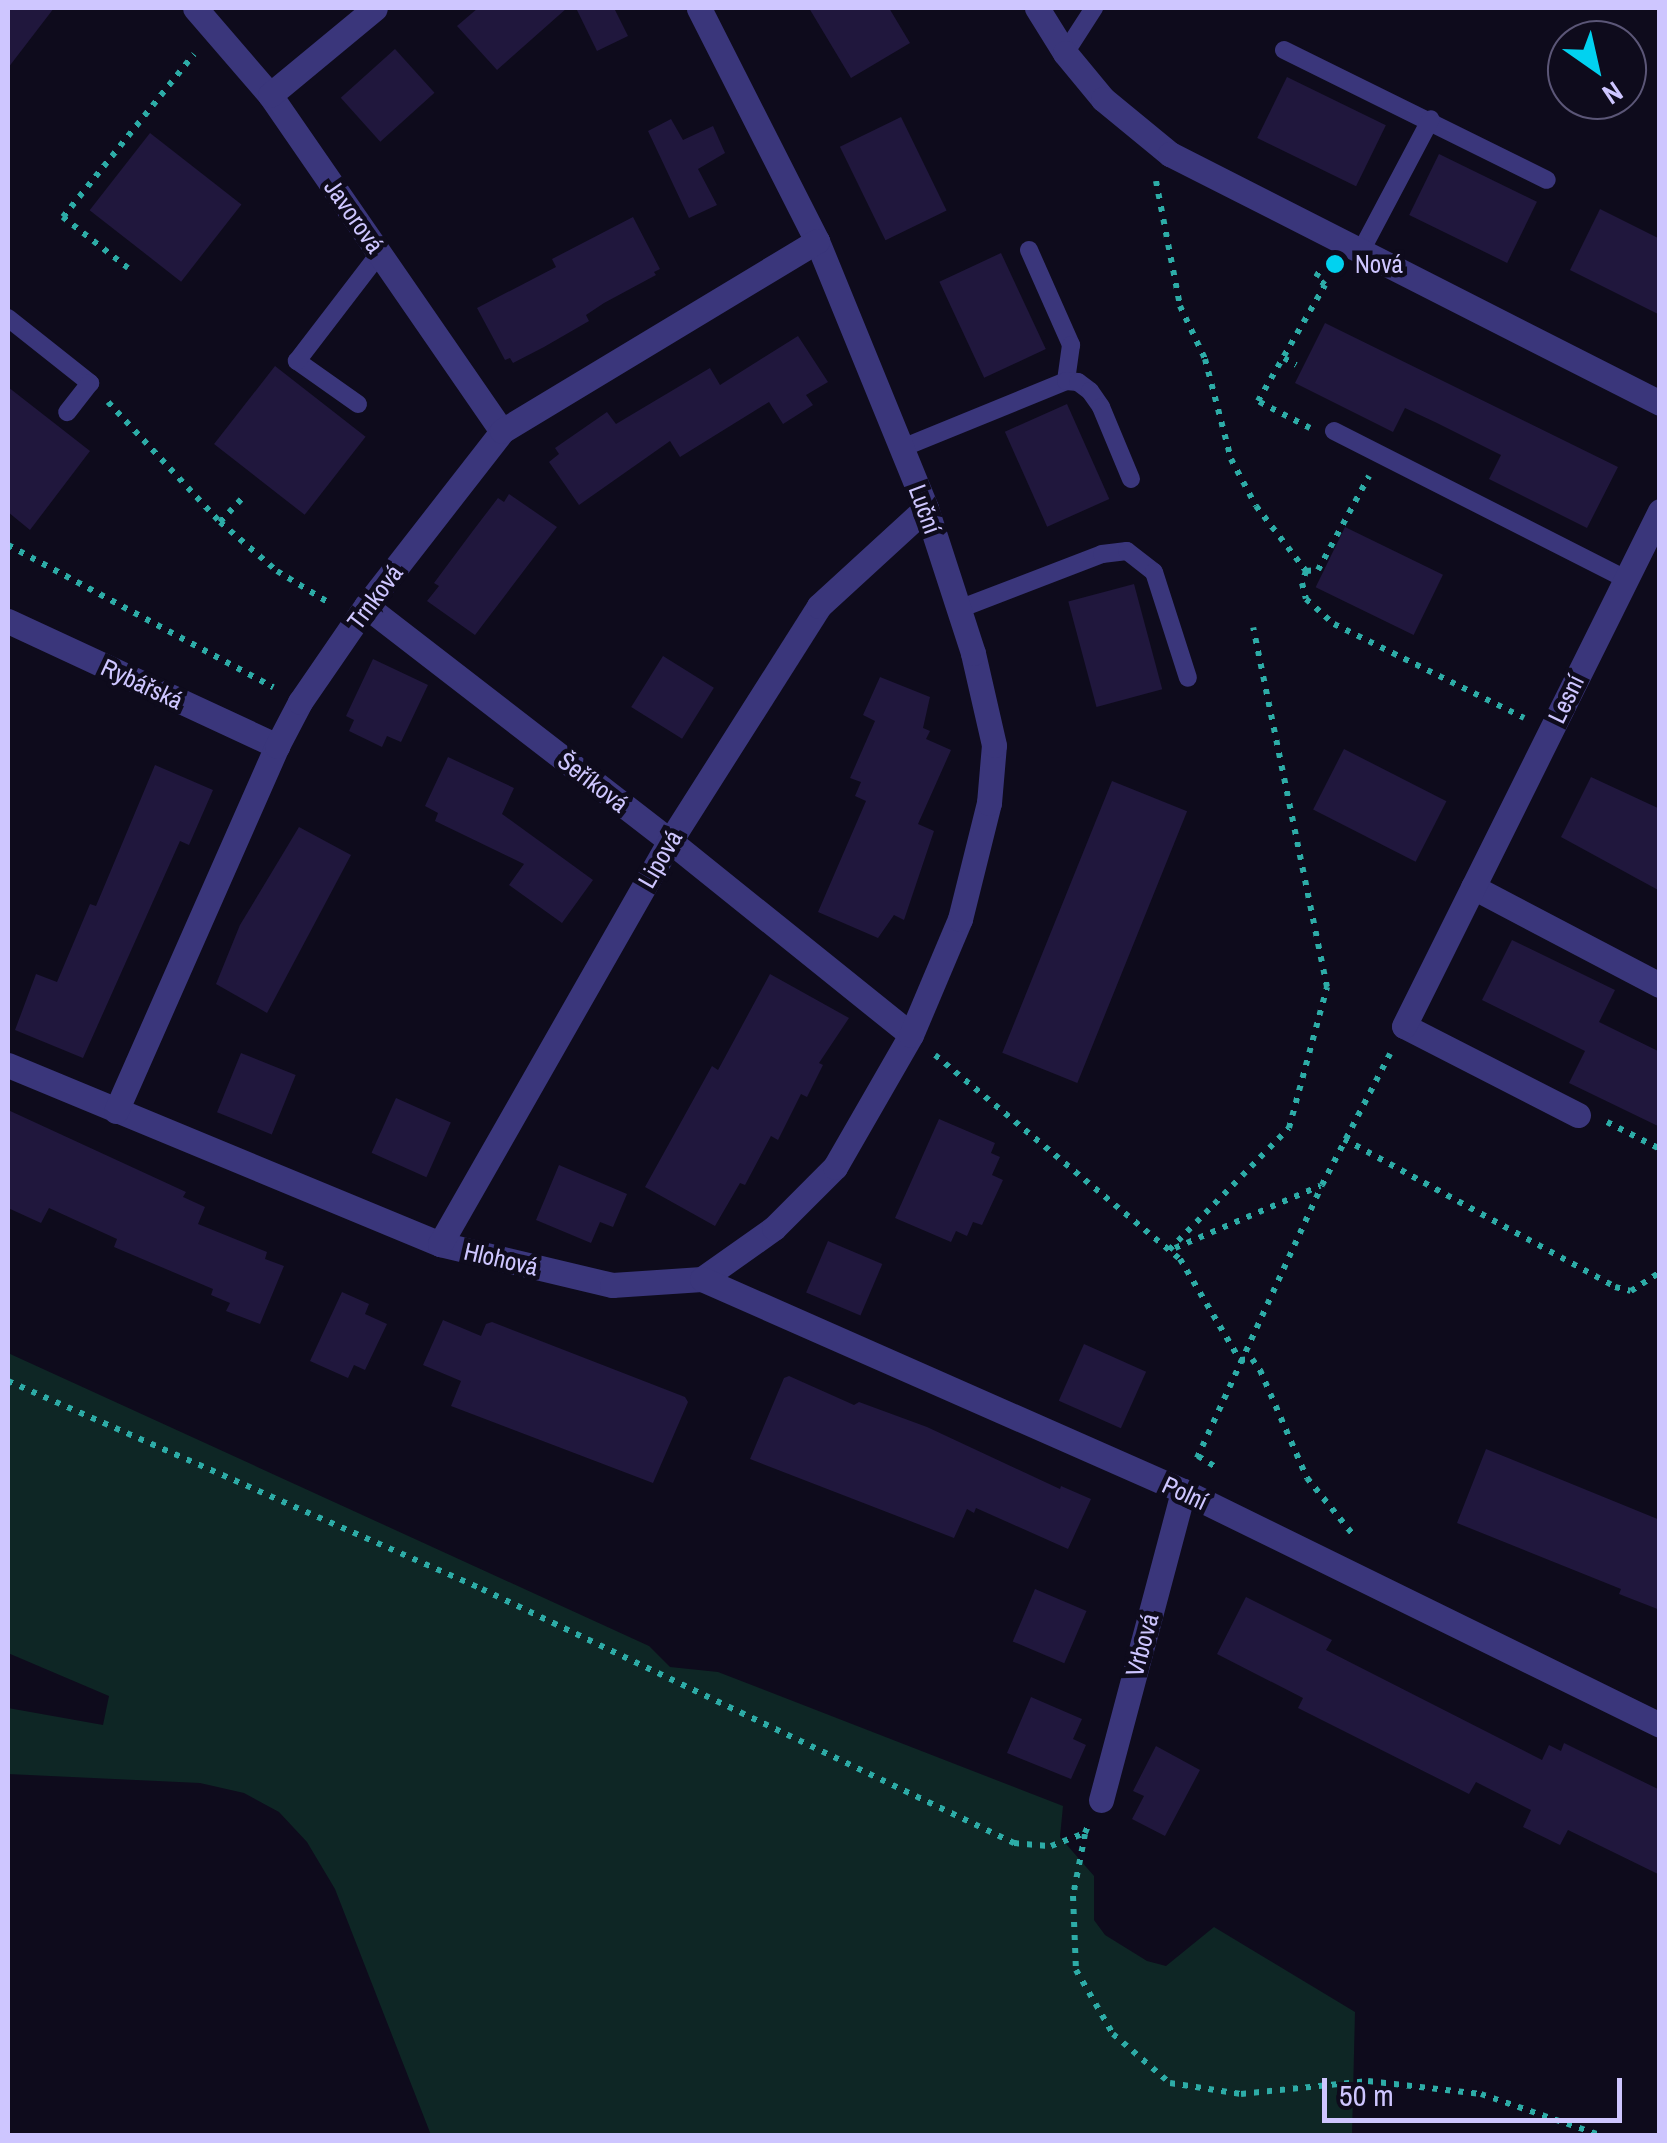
<!DOCTYPE html>
<meta charset="utf-8">
<style>
body{margin:0}
#map{position:relative;width:1667px;height:2143px;overflow:hidden;background:#0e0b1c;font-family:"Archivo Narrow",sans-serif}
div>[style]{position:absolute}
[style*='--x']{left:calc(var(--x)*1px);top:calc(var(--y)*1px);width:calc(var(--w)*1px);rotate:calc(var(--a)*1deg)}
.green>*{inset:0;background:#0e2625}
.building>*{inset:0;background:#20173d;transform-origin:0 0}
.path>*{height:6px;margin-top:-3px;transform-origin:0;background:repeating-linear-gradient(90deg,#2daca7 0 5px,transparent 0 13px)}
.service>*{height:18px;margin:-9px;padding:0 9px;transform-origin:9px;border-radius:9px;background:#3a367b}
.minor>*{height:25px;margin:-12.5px;padding:0 12.5px;transform-origin:12.5px;border-radius:12.5px;background:#3a367b}
.dots>*{width:28px;height:28px;translate:-50% -50%;box-sizing:border-box;border:5px solid #0e0b1c;border-radius:50%}
span{translate:-50% -50%;white-space:nowrap;text-align:center;line-height:1.15;-webkit-text-stroke:9px #0e0b1c;paint-order:stroke}
.street-label{font-size:25px;color:#cec6ff}
.poi-label{font-size:25px;color:#cec6ff}
.left{translate:0 -50%;text-align:left}
.frame{position:absolute;inset:0;border:10px solid #cec6ff;pointer-events:none}
.north{position:absolute;left:1547px;top:20px;width:100px;height:100px;box-sizing:border-box;background:#0e0b1c;border:2px solid #5b5677;border-radius:50%;rotate:146deg;font-size:28px;font-weight:700;line-height:40px;text-align:center;color:#cec6ff}
.north::after{content:'';display:block;margin:auto;width:35px;height:45px;background:#01d2f0;clip-path:polygon(50% 0,100% 100%,50% 72%,0 100%)}
.scale{position:absolute;left:1322px;top:2078px;width:300px;height:45px;box-sizing:border-box;border:5px solid #cec6ff;border-top:0;padding-left:12px;font-size:30px;line-height:35px;white-space:nowrap;color:#cec6ff;-webkit-text-stroke:8px #0e0b1c;paint-order:stroke}
</style>
<div id="map">
<div class="green">
<div style="clip-path:polygon(8px 1353px,649px 1646px,670px 1667px,718px 1672px,1063px 1806px,1060px 1837px,1094px 1876px,1094px 1920px,1105px 1935px,1147px 1961px,1166px 1966px,1214px 1927px,1355px 2012px,1352px 2135px,431px 2135px,335px 1889px,307px 1842px,279px 1812px,244px 1793px,200px 1783px,8px 1774px,8px 1708px,103px 1725px,109px 1696px,8px 1653px)"></div>
</div>
<div class="building">
<div style="clip-path:polygon(8px 8px,54px 8px,8px 68px)"></div>
<div style="clip-path:polygon(478px 8px,567px 8px,497px 70px,457px 26px)"></div>
<div style="clip-path:polygon(576px 8px,614px 8px,628px 36px,597px 51px)"></div>
<div style="clip-path:polygon(809px 8px,889px 8px,910px 43px,851px 78px)"></div>
<div style="left:395px;top:49px;width:59px;height:73px;rotate:48deg"></div>
<div style="left:1287px;top:77px;width:110px;height:68px;rotate:26deg"></div>
<div style="left:901px;top:117px;width:104px;height:68px;rotate:64deg"></div>
<div style="clip-path:polygon(671px 119px,683px 140px,713px 126px,725px 153px,698px 169px,717px 205px,689px 218px,648px 131px)"></div>
<div style="left:150px;top:133px;width:116px;height:98px;rotate:38deg"></div>
<div style="left:1439px;top:154px;width:109px;height:68px;rotate:26deg"></div>
<div style="clip-path:polygon(1600px 209px,1660px 239px,1660px 315px,1570px 270px)"></div>
<div style="clip-path:polygon(633px 217px,660px 269px,654px 272px,656px 275px,604px 303px,586px 315px,589px 321px,544px 347px,513px 363px,510px 358px,505px 360px,477px 308px,556px 267px,552px 259px)"></div>
<div style="left:1001px;top:253px;width:106px;height:68px;rotate:65deg"></div>
<div style="clip-path:polygon(1325px 323px,1618px 467px,1587px 528px,1489px 479px,1501px 455px,1437px 423px,1405px 408px,1393px 432px,1295px 383px)"></div>
<div style="clip-path:polygon(798px 336px,828px 382px,806px 395px,813px 405px,783px 424px,769px 402px,680px 457px,670px 441px,579px 505px,549px 462px,559px 454px,555px 448px,607px 412px,616px 424px,710px 368px,720px 385px)"></div>
<div style="left:275px;top:366px;width:115px;height:99px;rotate:38deg"></div>
<div style="clip-path:polygon(8px 387px,90px 451px,30px 530px,8px 512px)"></div>
<div style="left:1067px;top:404px;width:104px;height:68px;rotate:66deg"></div>
<div style="clip-path:polygon(509px 494px,557px 527px,475px 635px,427px 601px,439px 586px,434px 583px,472px 532px,498px 498px,504px 502px)"></div>
<div style="left:1345px;top:527px;width:109px;height:67px;rotate:26deg"></div>
<div style="left:1134px;top:584px;width:109px;height:68px;rotate:75deg"></div>
<div style="left:663px;top:656px;width:60px;height:60px;rotate:32deg"></div>
<div style="clip-path:polygon(373px 659px,428px 685px,401px 742px,387px 736px,382px 747px,349px 731px,354px 720px,346px 716px)"></div>
<div style="clip-path:polygon(880px 677px,930px 697px,923px 728px,930px 731px,926px 739px,951px 750px,918px 824px,934px 831px,904px 920px,894px 915px,878px 938px,818px 912px,866px 801px,855px 796px,861px 782px,850px 778px,875px 721px,863px 715px)"></div>
<div style="left:1344px;top:749px;width:115px;height:68px;rotate:27deg"></div>
<div style="clip-path:polygon(448px 757px,514px 788px,502px 814px,593px 880px,562px 923px,509px 885px,524px 864px,435px 821px,438px 813px,425px 806px)"></div>
<div style="clip-path:polygon(155px 765px,213px 790px,189px 845px,180px 841px,83px 1058px,15px 1030px,36px 974px,57px 982px,90px 904px,96px 906px)"></div>
<div style="clip-path:polygon(1591px 777px,1660px 809px,1660px 891px,1561px 837px)"></div>
<div style="left:1112px;top:781px;width:81px;height:293px;rotate:22deg"></div>
<div style="clip-path:polygon(299px 827px,351px 855px,267px 1013px,216px 984px,240px 925px)"></div>
<div style="clip-path:polygon(1512px 940px,1615px 990px,1599px 1022px,1660px 1052px,1660px 1127px,1569px 1083px,1585px 1051px,1482px 1000px)"></div>
<div style="clip-path:polygon(770px 974px,849px 1018px,819px 1063px,823px 1065px,807px 1097px,801px 1094px,778px 1140px,771px 1136px,745px 1185px,740px 1183px,715px 1226px,645px 1187px,712px 1066px,718px 1070px)"></div>
<div style="left:241px;top:1053px;width:59px;height:64px;rotate:22deg"></div>
<div style="left:396px;top:1098px;width:60px;height:60px;rotate:24deg"></div>
<div style="clip-path:polygon(8px 1110px,186px 1192px,183px 1197px,205px 1207px,198px 1224px,267px 1252px,265px 1259px,284px 1266px,260px 1324px,226px 1311px,230px 1303px,211px 1295px,213px 1289px,114px 1247px,117px 1239px,49px 1208px,41px 1223px,8px 1208px)"></div>
<div style="clip-path:polygon(939px 1119px,995px 1143px,991px 1153px,1000px 1157px,992px 1175px,1003px 1180px,982px 1225px,973px 1222px,967px 1236px,956px 1231px,951px 1242px,895px 1218px)"></div>
<div style="clip-path:polygon(559px 1165px,627px 1194px,613px 1227px,600px 1222px,591px 1243px,536px 1220px)"></div>
<div style="left:828px;top:1241px;width:59px;height:56px;rotate:23deg"></div>
<div style="clip-path:polygon(342px 1292px,369px 1304px,365px 1314px,387px 1324px,365px 1370px,354px 1365px,348px 1378px,310px 1361px)"></div>
<div style="clip-path:polygon(443px 1320px,481px 1336px,486px 1324px,492px 1322px,685px 1397px,688px 1402px,653px 1483px,451px 1406px,461px 1381px,423px 1365px)"></div>
<div style="left:1084px;top:1344px;width:68px;height:62px;rotate:24deg"></div>
<div style="clip-path:polygon(789px 1376px,854px 1405px,859px 1402px,927px 1427px,1060px 1489px,1061px 1486px,1091px 1499px,1068px 1549px,976px 1508px,974px 1513px,967px 1509px,954px 1538px,750px 1459px,784px 1378px)"></div>
<div style="clip-path:polygon(1486px 1449px,1660px 1520px,1660px 1610px,1619px 1594px,1621px 1589px,1457px 1523px)"></div>
<div style="left:1035px;top:1589px;width:56px;height:57px;rotate:23deg"></div>
<div style="clip-path:polygon(1246px 1597px,1332px 1640px,1326px 1650px,1542px 1760px,1549px 1745px,1561px 1751px,1564px 1743px,1660px 1790px,1660px 1875px,1568px 1830px,1560px 1845px,1523px 1827px,1531px 1810px,1476px 1782px,1469px 1794px,1298px 1708px,1303px 1698px,1217px 1654px)"></div>
<div style="clip-path:polygon(1031px 1697px,1082px 1719px,1073px 1739px,1086px 1745px,1071px 1779px,1007px 1753px)"></div>
<div style="clip-path:polygon(1156px 1746px,1200px 1770px,1165px 1836px,1132px 1819px,1144px 1796px,1133px 1791px)"></div>
</div>
<div class="path">
<div style="--x:1156;--y:181;--w:127;--a:79.1"></div>
<div style="--x:1180;--y:306;--w:59;--a:64.7"></div>
<div style="--x:1205;--y:359;--w:103;--a:75.4"></div>
<div style="--x:1231;--y:459;--w:53;--a:62"></div>
<div style="--x:1256;--y:506;--w:82;--a:52.4"></div>
<div style="--x:128;--y:268;--w:83;--a:-141.9"></div>
<div style="--x:63;--y:217;--w:209;--a:-51.2"></div>
<div style="--x:1284;--y:358;--w:14;--a:30"></div>
<div style="--x:108;--y:402;--w:164;--a:47"></div>
<div style="--x:220;--y:522;--w:75;--a:40.7"></div>
<div style="--x:277;--y:571;--w:63;--a:31.4"></div>
<div style="--x:1310;--y:428;--w:59;--a:-152.6"></div>
<div style="--x:1258;--y:401;--w:134;--a:-60"></div>
<div style="--x:1325;--y:285;--w:12;--a:-138"></div>
<div style="--x:1316;--y:277;--w:12;--a:-59"></div>
<div style="--x:220;--y:522;--w:34;--a:-47"></div>
<div style="--x:8;--y:545;--w:301;--a:28.2"></div>
<div style="--x:1306;--y:571;--w:13;--a:108"></div>
<div style="--x:1302;--y:583;--w:16;--a:76"></div>
<div style="--x:1306;--y:599;--w:38;--a:42"></div>
<div style="--x:1334;--y:624;--w:212;--a:26.3"></div>
<div style="--x:1306;--y:571;--w:12;--a:-5"></div>
<div style="--x:1318;--y:570;--w:107;--a:-61.5"></div>
<div style="--x:935;--y:1055;--w:319;--a:39.8"></div>
<div style="--x:1180;--y:1259;--w:117;--a:59.3"></div>
<div style="--x:1607;--y:1122;--w:59;--a:27"></div>
<div style="--x:1344;--y:1139;--w:309;--a:28.6"></div>
<div style="--x:1615;--y:1287;--w:16;--a:14"></div>
<div style="--x:1631;--y:1291;--w:35;--a:-33"></div>
<div style="--x:1175;--y:1248;--w:158;--a:-23.2"></div>
<div style="--x:1169;--y:1250;--w:171;--a:-45.5"></div>
<div style="--x:1289;--y:1128;--w:146;--a:-74.9"></div>
<div style="--x:1327;--y:987;--w:367;--a:-101.6"></div>
<div style="--x:1240;--y:1360;--w:12;--a:-5"></div>
<div style="--x:1252;--y:1359;--w:14;--a:54"></div>
<div style="--x:1260;--y:1370;--w:118;--a:66.5"></div>
<div style="--x:1307;--y:1478;--w:76;--a:50.9"></div>
<div style="--x:8;--y:1381;--w:518;--a:23.69"></div>
<div style="--x:482;--y:1589;--w:590;--a:25.52"></div>
<div style="--x:1014;--y:1843;--w:37;--a:5"></div>
<div style="--x:1051;--y:1846;--w:36;--a:-21"></div>
<div style="--x:1085;--y:1833;--w:8;--a:-67"></div>
<div style="--x:1198;--y:1456;--w:19;--a:32"></div>
<div style="--x:1197;--y:1458;--w:300;--a:-65.4"></div>
<div style="--x:1322;--y:1185;--w:148;--a:-62.6"></div>
<div style="--x:1085;--y:1834;--w:63;--a:101"></div>
<div style="--x:1073;--y:1896;--w:74;--a:87.7"></div>
<div style="--x:1076;--y:1970;--w:74;--a:60"></div>
<div style="--x:1113;--y:2034;--w:75;--a:40.7"></div>
<div style="--x:1170;--y:2083;--w:72;--a:8.8"></div>
<div style="--x:1241;--y:2094;--w:128;--a:-5.8"></div>
<div style="--x:1368;--y:2081;--w:114;--a:6.6"></div>
<div style="--x:1481;--y:2094;--w:129;--a:19"></div>
</div>
<div class="service">
<div style="--x:1284;--y:50;--w:293;--a:26.3"></div>
<div style="--x:1065;--y:53;--w:54;--a:-57.2"></div>
<div style="--x:1029;--y:250;--w:104;--a:66.1"></div>
<div style="--x:1071;--y:345;--w:36;--a:98"></div>
<div style="--x:1361;--y:251;--w:149;--a:-62.1"></div>
<div style="--x:8;--y:318;--w:105;--a:38.4"></div>
<div style="--x:90;--y:383;--w:37;--a:128"></div>
<div style="--x:358;--y:404;--w:75;--a:-144.8"></div>
<div style="--x:297;--y:361;--w:136;--a:-52.5"></div>
<div style="--x:1334;--y:431;--w:327;--a:26.9"></div>
<div style="--x:902;--y:448;--w:177;--a:-22.2"></div>
<div style="--x:1066;--y:381;--w:12;--a:5"></div>
<div style="--x:1078;--y:382;--w:15;--a:37"></div>
<div style="--x:1090;--y:391;--w:19;--a:55"></div>
<div style="--x:1101;--y:407;--w:78;--a:67.4"></div>
<div style="--x:959;--y:609;--w:153;--a:-21"></div>
<div style="--x:1102;--y:554;--w:25;--a:-7"></div>
<div style="--x:1127;--y:551;--w:34;--a:38"></div>
<div style="--x:1154;--y:572;--w:111;--a:72.2"></div>
</div>
<div class="minor">
<div style="--x:195;--y:8;--w:115;--a:49.2"></div>
<div style="--x:270;--y:95;--w:408;--a:55.4"></div>
<div style="--x:1037;--y:8;--w:53;--a:58.1"></div>
<div style="--x:1065;--y:53;--w:60;--a:50.4"></div>
<div style="--x:1103;--y:99;--w:87;--a:39.4"></div>
<div style="--x:1170;--y:154;--w:550;--a:26.94"></div>
<div style="--x:270;--y:95;--w:136;--a:-39.6"></div>
<div style="--x:366;--y:606;--w:384;--a:37.7"></div>
<div style="--x:670;--y:841;--w:309;--a:38.8"></div>
<div style="--x:8;--y:621;--w:297;--a:24.9"></div>
<div style="--x:1473;--y:887;--w:211;--a:27.7"></div>
<div style="--x:8;--y:1065;--w:468;--a:22.5"></div>
<div style="--x:440;--y:1244;--w:177;--a:13.4"></div>
<div style="--x:612;--y:1285;--w:90;--a:-3.8"></div>
<div style="--x:702;--y:1279;--w:88;--a:-35.3"></div>
<div style="--x:774;--y:1228;--w:86;--a:-45"></div>
<div style="--x:835;--y:1167;--w:152;--a:-60.1"></div>
<div style="--x:911;--y:1035;--w:126;--a:-67.1"></div>
<div style="--x:960;--y:919;--w:120;--a:-76"></div>
<div style="--x:989;--y:803;--w:58;--a:-85.1"></div>
<div style="--x:994;--y:745;--w:94;--a:-102.9"></div>
<div style="--x:973;--y:653;--w:152;--a:-108"></div>
<div style="--x:926;--y:508;--w:288;--a:-112.2"></div>
<div style="--x:817;--y:241;--w:261;--a:-116.9"></div>
<div style="--x:116;--y:1111;--w:399;--a:-66.2"></div>
<div style="--x:277;--y:746;--w:50;--a:-62.4"></div>
<div style="--x:300;--y:702;--w:116;--a:-55.5"></div>
<div style="--x:366;--y:606;--w:222;--a:-52.1"></div>
<div style="--x:502;--y:431;--w:368;--a:-31.1"></div>
<div style="--x:1578;--y:1115;--w:195;--a:-152.9"></div>
<div style="--x:1404;--y:1026;--w:575;--a:-63.57"></div>
<div style="--x:440;--y:1244;--w:464;--a:-60.3"></div>
<div style="--x:670;--y:841;--w:278;--a:-57.6"></div>
<div style="--x:819;--y:606;--w:145;--a:-42.5"></div>
<div style="--x:702;--y:1279;--w:526;--a:23.79"></div>
<div style="--x:1183;--y:1491;--w:531;--a:26.13"></div>
<div style="--x:1101;--y:1800;--w:320;--a:-75.1"></div>
</div>
<div class="dots">
<div style="left:1335px;top:264px;background:#01d2f0"></div>
</div>
<div class="street-label">
<span style="left:354px;top:216px;rotate:55deg">Javorová</span>
<span style="left:925px;top:509px;rotate:70deg">Luční</span>
<span style="left:375px;top:597px;rotate:-53deg">Trnková</span>
<span style="left:142px;top:684px;rotate:25deg">Rybářská</span>
<span style="left:1566px;top:699px;rotate:-64deg">Lesní</span>
<span style="left:593px;top:782px;rotate:38deg">Šeříková</span>
<span style="left:660px;top:859px;rotate:-60deg">Lipová</span>
<span style="left:501px;top:1259px;rotate:13deg">Hlohová</span>
<span style="left:1185px;top:1493px;rotate:25deg">Polní</span>
<span style="left:1142px;top:1645px;rotate:-75deg">Vrbová</span>
</div>
<div class="poi-label">
<span class="left" style="left:1355px;top:264px">Nová</span>
</div>
<div class="frame"></div>
<div class="north">N</div>
<div class="scale">50 m</div>
</div>
